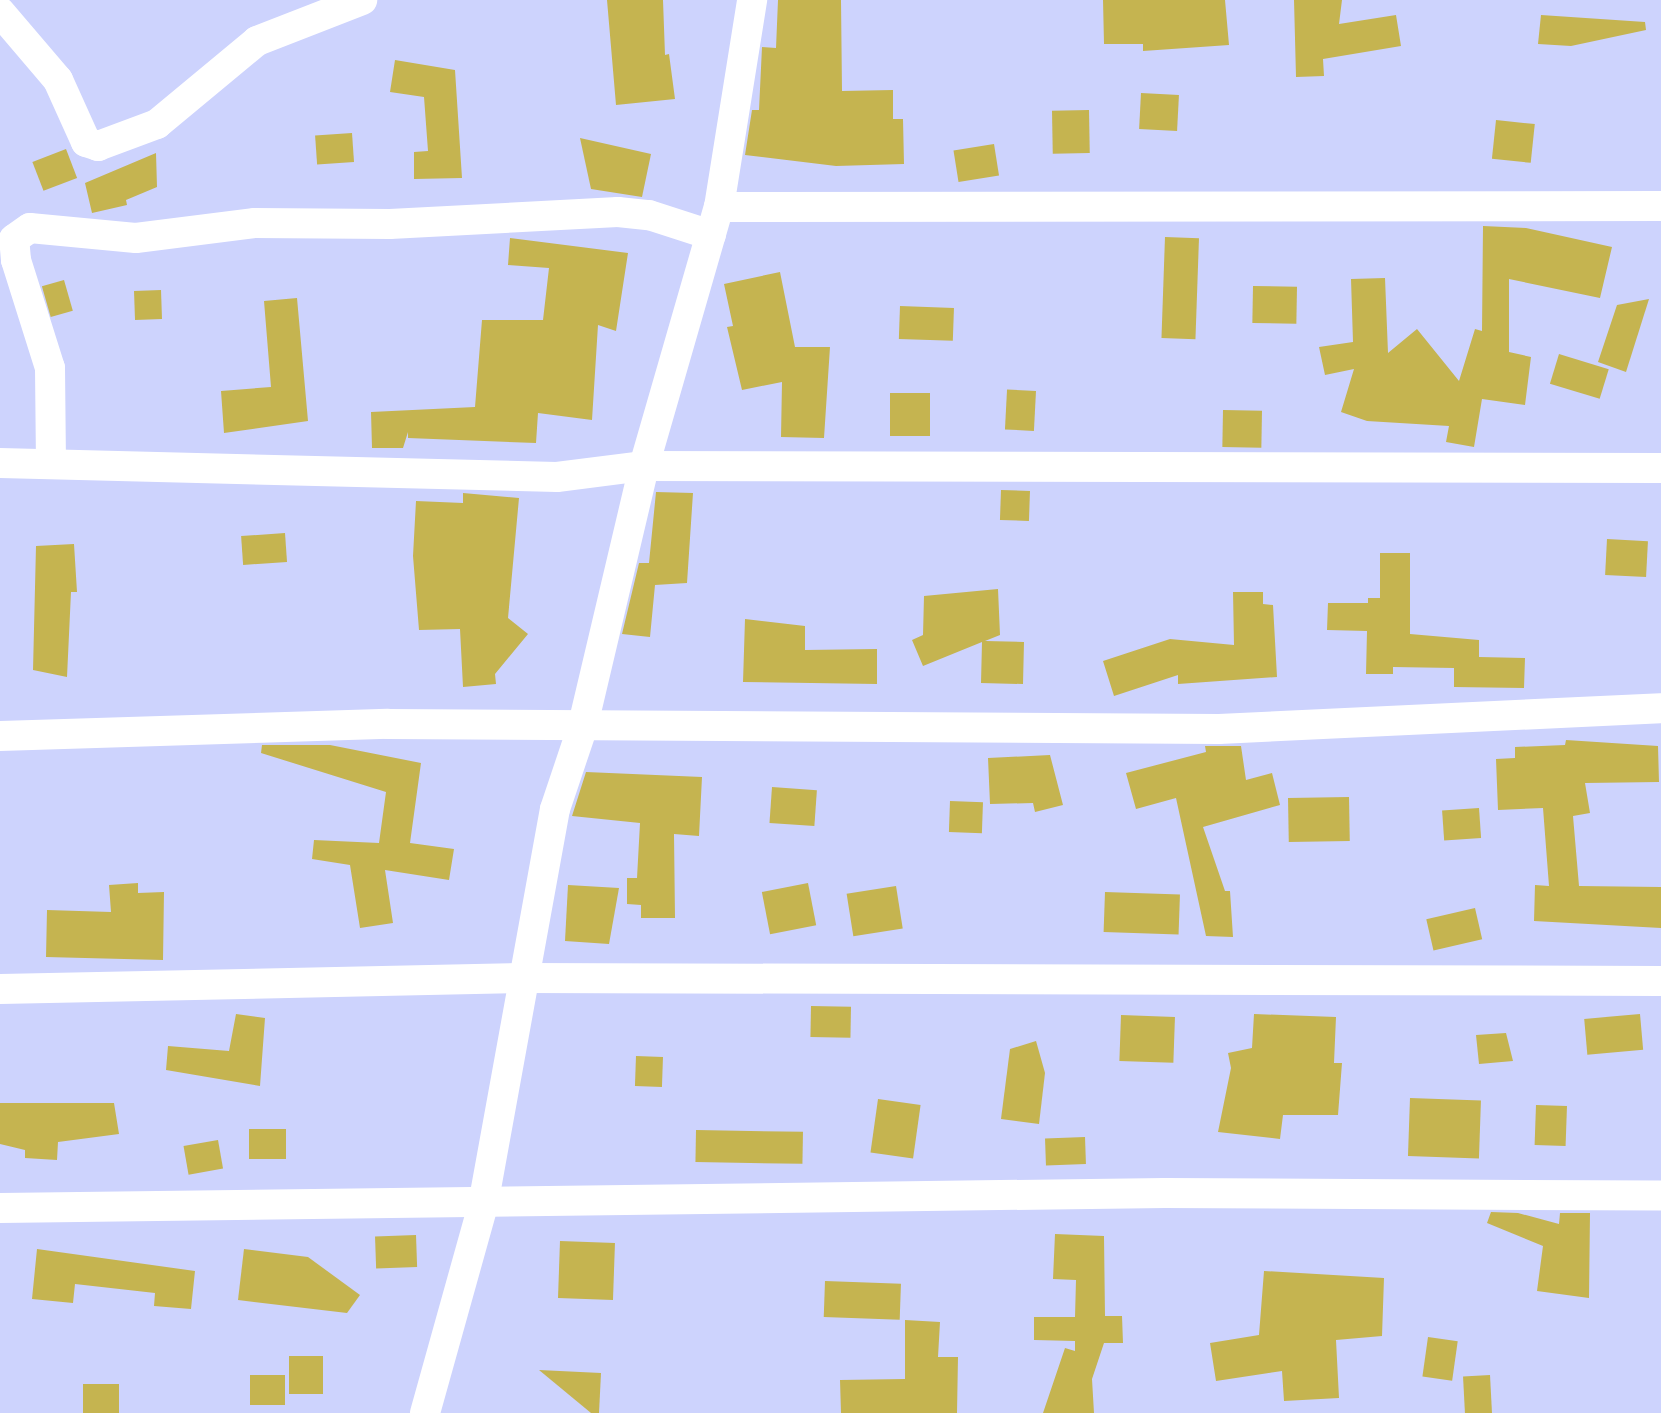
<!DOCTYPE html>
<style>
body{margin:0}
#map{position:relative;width:1661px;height:1413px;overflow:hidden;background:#cdd3fd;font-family:"Exo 2",sans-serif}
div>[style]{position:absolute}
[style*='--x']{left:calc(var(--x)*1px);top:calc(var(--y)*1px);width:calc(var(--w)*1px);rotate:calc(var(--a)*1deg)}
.building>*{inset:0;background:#c5b450;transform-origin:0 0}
.minor>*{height:30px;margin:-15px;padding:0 15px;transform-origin:15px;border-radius:15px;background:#fff}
span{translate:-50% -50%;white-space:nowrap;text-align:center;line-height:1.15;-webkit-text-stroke:7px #f5f7fe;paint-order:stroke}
</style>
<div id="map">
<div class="building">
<div style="clip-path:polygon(607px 0,663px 0,665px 55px,669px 54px,675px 99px,616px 105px)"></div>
<div style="clip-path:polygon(778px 0,841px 0,842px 91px,893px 90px,893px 119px,903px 119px,904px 164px,836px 166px,745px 155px,752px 110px,759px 110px,762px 47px,776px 48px)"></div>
<div style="clip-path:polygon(1103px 0,1225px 0,1229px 45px,1143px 51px,1143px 44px,1104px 44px)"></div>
<div style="clip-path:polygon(1294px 0,1342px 0,1339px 24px,1396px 15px,1401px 46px,1323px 59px,1324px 76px,1296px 77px)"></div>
<div style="clip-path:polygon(1541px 15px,1645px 22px,1646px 30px,1571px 46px,1538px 44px)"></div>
<div style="clip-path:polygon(395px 60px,455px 70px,462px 178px,414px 179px,414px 152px,428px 151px,424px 97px,390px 92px)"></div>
<div style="left:1141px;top:93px;width:38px;height:36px;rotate:3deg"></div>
<div style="left:1089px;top:110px;width:43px;height:37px;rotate:89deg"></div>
<div style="left:1496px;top:120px;width:39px;height:39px;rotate:6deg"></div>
<div style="left:352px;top:133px;width:29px;height:37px;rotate:86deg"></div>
<div style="clip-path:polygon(580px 138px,651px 154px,642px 197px,591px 189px)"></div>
<div style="left:994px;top:144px;width:32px;height:41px;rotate:81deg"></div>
<div style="left:66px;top:149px;width:31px;height:36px;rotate:69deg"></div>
<div style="clip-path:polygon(156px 153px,157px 187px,126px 200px,127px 205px,92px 213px,85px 183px)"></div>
<div style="clip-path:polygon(1483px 226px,1526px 228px,1612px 247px,1600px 298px,1509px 279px,1509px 352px,1531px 357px,1525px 405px,1482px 399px,1474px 447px,1446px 442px,1449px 426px,1367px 421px,1341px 412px,1354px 369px,1325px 375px,1319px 347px,1353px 342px,1351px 279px,1385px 278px,1388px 353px,1417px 329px,1459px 381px,1475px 329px,1482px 331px)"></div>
<div style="left:1165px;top:237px;width:34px;height:101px;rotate:2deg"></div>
<div style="clip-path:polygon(510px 238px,628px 253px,616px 331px,598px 325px,592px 420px,538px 413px,536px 443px,408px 438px,408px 432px,403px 448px,372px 448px,371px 412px,475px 407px,482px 320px,543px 320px,549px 268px,508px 265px)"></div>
<div style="clip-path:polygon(780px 272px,795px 347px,830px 347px,824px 438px,781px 437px,782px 382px,742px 390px,727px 327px,733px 326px,724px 284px)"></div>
<div style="left:64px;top:280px;width:32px;height:23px;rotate:74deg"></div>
<div style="left:1253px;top:286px;width:44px;height:37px;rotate:1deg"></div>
<div style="left:161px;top:290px;width:29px;height:27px;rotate:88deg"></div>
<div style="clip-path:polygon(297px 298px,308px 421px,224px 433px,221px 391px,271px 387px,264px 301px)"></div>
<div style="clip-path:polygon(1649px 299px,1626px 372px,1598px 362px,1617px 305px)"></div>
<div style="left:900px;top:306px;width:54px;height:33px;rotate:2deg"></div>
<div style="left:1559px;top:354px;width:52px;height:31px;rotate:17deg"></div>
<div style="left:1036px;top:391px;width:40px;height:29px;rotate:93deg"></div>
<div style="left:890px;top:393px;width:40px;height:43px"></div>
<div style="left:1223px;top:410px;width:39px;height:37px;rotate:1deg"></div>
<div style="left:1001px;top:490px;width:29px;height:30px;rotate:2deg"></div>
<div style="clip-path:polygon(656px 492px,693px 493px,687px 583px,655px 585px,650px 637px,622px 634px,639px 563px,649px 563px)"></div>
<div style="clip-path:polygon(463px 493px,519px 498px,508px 618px,528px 634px,495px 674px,496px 684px,463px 687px,460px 629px,419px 630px,413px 556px,416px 501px,463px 503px)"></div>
<div style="left:285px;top:533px;width:29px;height:44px;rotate:86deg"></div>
<div style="left:1607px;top:539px;width:41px;height:36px;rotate:3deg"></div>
<div style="clip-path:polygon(74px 544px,77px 592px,71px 592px,67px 677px,33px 670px,36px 546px)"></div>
<div style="clip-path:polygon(1380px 553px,1410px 553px,1410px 634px,1479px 640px,1479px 657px,1525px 658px,1524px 688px,1454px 687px,1454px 668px,1393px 667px,1393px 674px,1366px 674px,1367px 631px,1327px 630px,1328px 603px,1368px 603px,1368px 598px,1380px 598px)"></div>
<div style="clip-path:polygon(998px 589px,1000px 635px,985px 641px,1024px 642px,1023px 684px,981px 683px,982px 642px,923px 666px,912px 640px,923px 635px,924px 596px)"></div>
<div style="clip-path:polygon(1233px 592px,1263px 592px,1263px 604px,1273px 605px,1277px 677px,1178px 684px,1178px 675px,1114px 696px,1103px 661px,1170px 639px,1234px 645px)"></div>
<div style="clip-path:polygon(745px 619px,805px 626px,805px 650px,877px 649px,877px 684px,743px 682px)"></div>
<div style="clip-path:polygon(1566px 740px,1658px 746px,1659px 782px,1585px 783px,1590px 813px,1573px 816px,1579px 886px,1661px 887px,1661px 928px,1534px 921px,1535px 885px,1549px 886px,1543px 808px,1498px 810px,1496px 759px,1515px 758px,1515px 747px,1565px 745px)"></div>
<div style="clip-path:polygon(262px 745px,330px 745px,421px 763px,410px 843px,454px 849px,449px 880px,385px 870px,393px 923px,360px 928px,350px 865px,312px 859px,314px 840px,379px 843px,386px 792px,261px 753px)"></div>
<div style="clip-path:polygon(1205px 746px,1241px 746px,1246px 780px,1272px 773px,1280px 805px,1203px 827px,1225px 891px,1230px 891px,1233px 937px,1206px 936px,1176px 798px,1136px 809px,1126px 773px,1206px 752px)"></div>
<div style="clip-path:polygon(1050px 755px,1063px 805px,1035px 812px,1033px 803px,990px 804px,988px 758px)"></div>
<div style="clip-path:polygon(586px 772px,702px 777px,699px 836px,674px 834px,675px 918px,641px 918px,641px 905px,627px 904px,627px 878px,637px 878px,640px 823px,572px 816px)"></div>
<div style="left:772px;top:787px;width:45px;height:36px;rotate:4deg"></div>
<div style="left:1349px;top:797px;width:44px;height:61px;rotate:89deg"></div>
<div style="left:950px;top:801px;width:33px;height:31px;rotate:2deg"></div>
<div style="left:1479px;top:808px;width:30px;height:37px;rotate:86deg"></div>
<div style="clip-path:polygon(138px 883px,138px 893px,164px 892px,163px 960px,46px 957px,47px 910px,111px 912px,109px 885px)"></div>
<div style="left:808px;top:883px;width:43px;height:47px;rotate:79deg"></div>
<div style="clip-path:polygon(568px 885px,619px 888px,609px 944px,565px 941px)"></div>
<div style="left:896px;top:886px;width:43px;height:50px;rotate:81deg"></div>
<div style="left:1105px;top:892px;width:75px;height:40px;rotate:2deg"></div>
<div style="left:1475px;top:908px;width:32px;height:50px;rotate:77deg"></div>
<div style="left:811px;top:1006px;width:40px;height:31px;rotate:1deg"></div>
<div style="clip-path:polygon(236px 1014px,265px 1018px,260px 1086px,166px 1070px,168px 1046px,229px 1051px)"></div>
<div style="clip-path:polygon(1254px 1014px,1336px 1017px,1334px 1063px,1342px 1063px,1338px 1115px,1283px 1115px,1280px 1139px,1218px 1132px,1231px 1068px,1228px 1053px,1252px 1048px)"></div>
<div style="left:1640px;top:1014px;width:36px;height:56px;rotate:85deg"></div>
<div style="left:1121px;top:1015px;width:54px;height:46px;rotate:2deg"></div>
<div style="clip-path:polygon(1506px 1033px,1513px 1061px,1479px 1064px,1476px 1035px)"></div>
<div style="clip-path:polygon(1036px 1041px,1045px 1073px,1039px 1124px,1001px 1119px,1010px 1049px)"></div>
<div style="left:636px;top:1056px;width:27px;height:30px;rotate:2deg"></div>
<div style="left:1410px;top:1098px;width:71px;height:58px;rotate:2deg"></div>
<div style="left:878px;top:1099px;width:43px;height:54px;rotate:8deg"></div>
<div style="clip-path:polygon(0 1103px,114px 1103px,119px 1134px,58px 1142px,57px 1160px,25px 1158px,25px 1150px,0 1144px)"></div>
<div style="left:1536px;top:1105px;width:31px;height:40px;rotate:2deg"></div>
<div style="left:249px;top:1129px;width:37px;height:30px"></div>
<div style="left:696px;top:1130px;width:107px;height:32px;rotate:1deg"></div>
<div style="left:1085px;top:1137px;width:27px;height:40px;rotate:88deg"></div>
<div style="left:218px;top:1140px;width:29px;height:35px;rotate:80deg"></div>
<div style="clip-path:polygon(1491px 1212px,1518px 1213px,1559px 1224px,1560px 1213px,1590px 1213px,1589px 1298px,1537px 1291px,1543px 1246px,1487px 1223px)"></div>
<div style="clip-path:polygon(1055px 1234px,1104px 1236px,1105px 1316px,1122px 1316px,1123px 1343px,1104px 1343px,1092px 1379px,1094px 1413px,1043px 1413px,1065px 1348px,1075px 1351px,1075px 1341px,1034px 1340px,1034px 1317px,1075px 1317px,1076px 1280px,1053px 1279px)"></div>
<div style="left:416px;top:1235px;width:32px;height:41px;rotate:88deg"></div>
<div style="left:560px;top:1241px;width:55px;height:57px;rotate:2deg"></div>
<div style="clip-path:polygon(37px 1249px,195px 1271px,191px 1309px,154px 1306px,155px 1293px,75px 1284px,73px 1303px,32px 1299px)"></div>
<div style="clip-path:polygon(244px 1249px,308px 1257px,360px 1295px,347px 1313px,238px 1300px)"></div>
<div style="clip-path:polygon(1264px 1271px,1384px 1278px,1382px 1336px,1336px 1340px,1339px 1398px,1284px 1401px,1282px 1371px,1216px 1381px,1210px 1343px,1259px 1335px)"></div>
<div style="left:825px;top:1281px;width:76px;height:36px;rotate:2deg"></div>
<div style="clip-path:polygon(905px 1320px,940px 1322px,938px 1357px,958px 1357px,957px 1413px,841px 1413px,840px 1380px,905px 1379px)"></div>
<div style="left:1428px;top:1337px;width:30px;height:40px;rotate:8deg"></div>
<div style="left:289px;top:1356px;width:34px;height:38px"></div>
<div style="clip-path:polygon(539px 1370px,601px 1373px,599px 1413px,591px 1413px)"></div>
<div style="left:250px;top:1375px;width:35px;height:30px"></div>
<div style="left:1490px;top:1375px;width:38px;height:27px;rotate:87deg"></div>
<div style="left:83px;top:1384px;width:36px;height:29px"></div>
</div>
<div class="minor">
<div style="--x:0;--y:12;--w:89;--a:49.5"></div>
<div style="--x:58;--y:80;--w:68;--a:65.7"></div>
<div style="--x:86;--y:142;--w:13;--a:18"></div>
<div style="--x:98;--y:146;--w:63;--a:-20.4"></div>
<div style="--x:157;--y:124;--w:130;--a:-39.7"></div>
<div style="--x:257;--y:41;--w:113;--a:-21.3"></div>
<div style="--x:719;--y:207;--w:942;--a:-0.06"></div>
<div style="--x:0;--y:463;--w:557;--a:1.44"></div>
<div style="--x:557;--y:477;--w:88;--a:-7.2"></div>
<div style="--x:644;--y:466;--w:1017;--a:0.11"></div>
<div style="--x:51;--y:464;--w:96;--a:-90.6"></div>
<div style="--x:50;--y:368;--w:113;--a:-107.5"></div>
<div style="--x:16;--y:260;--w:21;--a:-95"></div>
<div style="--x:14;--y:239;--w:19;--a:-35"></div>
<div style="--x:30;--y:228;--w:106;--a:5.4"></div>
<div style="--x:136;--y:238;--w:120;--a:-7.2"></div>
<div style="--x:255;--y:223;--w:135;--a:0.4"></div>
<div style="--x:390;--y:224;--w:228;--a:-3"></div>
<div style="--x:618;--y:212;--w:31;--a:6"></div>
<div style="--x:649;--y:215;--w:65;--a:17.9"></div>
<div style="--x:0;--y:736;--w:388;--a:-1.8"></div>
<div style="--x:388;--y:724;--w:831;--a:0.34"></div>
<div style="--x:1219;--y:729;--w:442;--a:-2.7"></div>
<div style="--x:0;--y:989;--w:524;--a:-1.2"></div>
<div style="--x:524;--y:978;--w:1137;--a:0.15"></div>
<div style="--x:0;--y:1208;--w:1165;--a:-0.74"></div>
<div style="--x:1165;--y:1193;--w:496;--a:0.3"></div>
<div style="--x:425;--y:1413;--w:216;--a:-74.4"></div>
<div style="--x:483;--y:1205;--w:402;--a:-79.7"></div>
<div style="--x:555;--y:809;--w:84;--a:-71.4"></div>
<div style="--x:582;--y:729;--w:270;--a:-76.7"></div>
<div style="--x:644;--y:466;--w:270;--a:-73.9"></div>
<div style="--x:719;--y:207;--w:210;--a:-80.9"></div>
</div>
</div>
